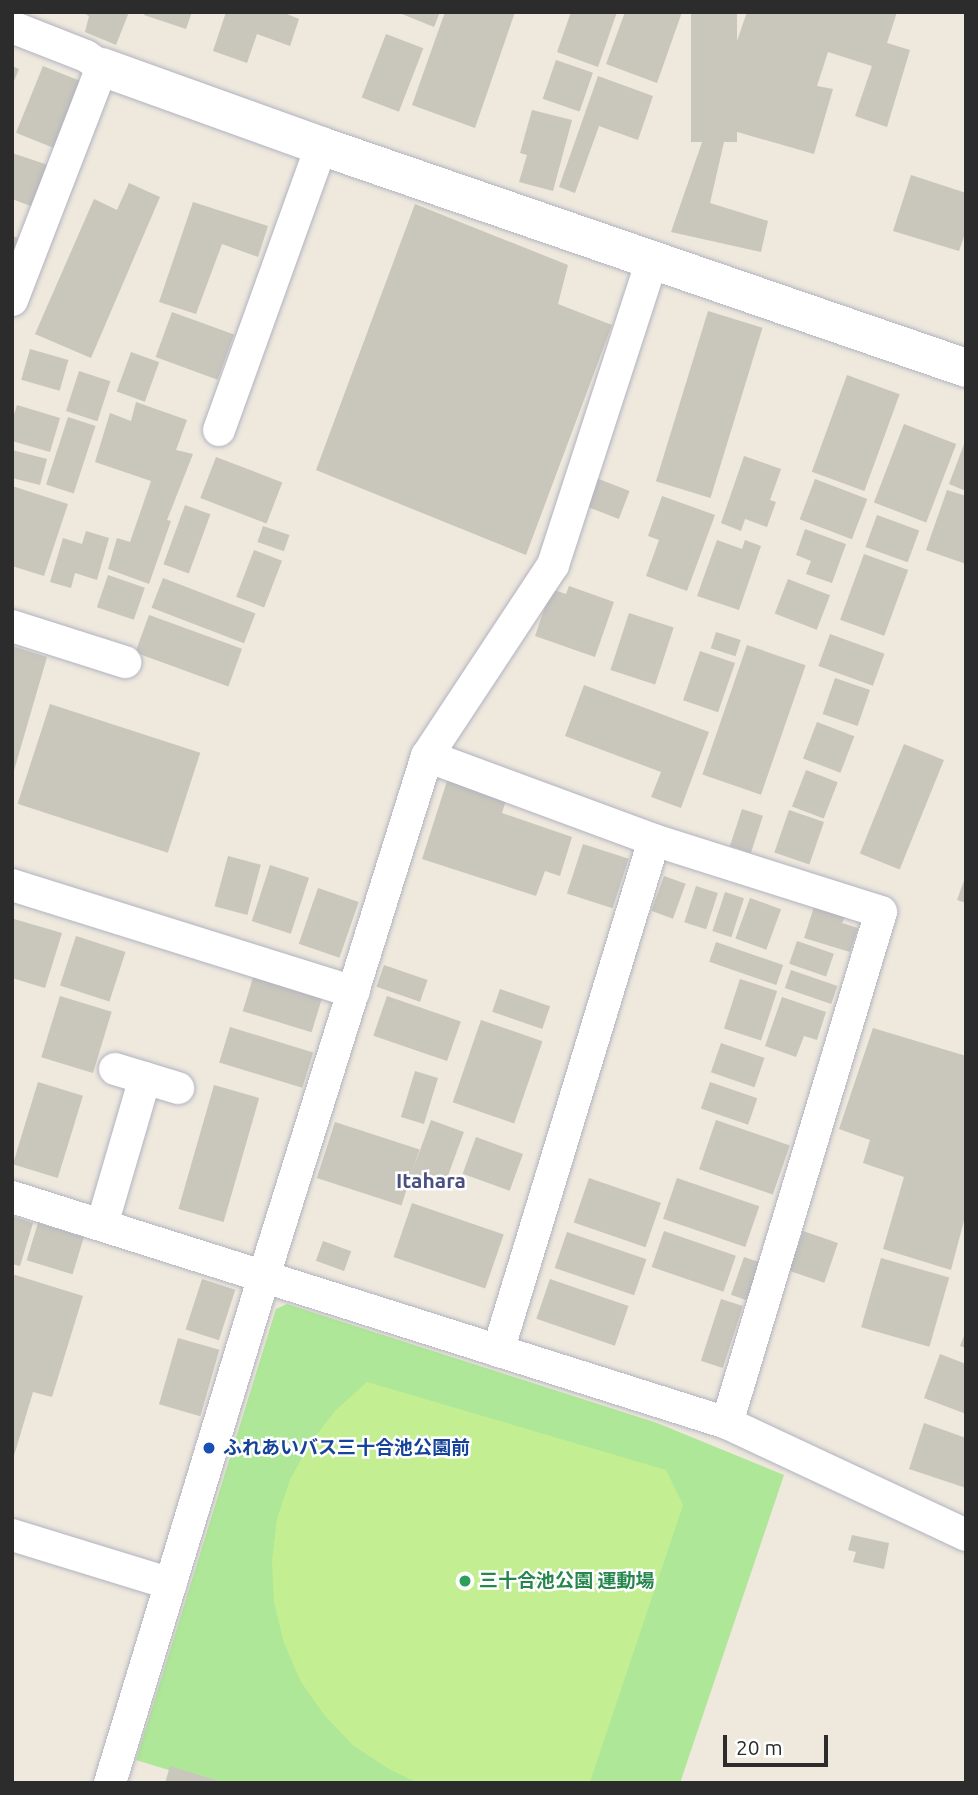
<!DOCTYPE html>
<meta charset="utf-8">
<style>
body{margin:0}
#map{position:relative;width:978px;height:1795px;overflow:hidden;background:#eee8dd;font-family:Ubuntu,"Noto Sans JP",sans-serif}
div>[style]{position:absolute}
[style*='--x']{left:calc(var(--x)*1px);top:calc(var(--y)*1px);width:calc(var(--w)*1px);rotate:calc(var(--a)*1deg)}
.green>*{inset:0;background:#aee797}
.pitch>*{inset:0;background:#c3ef92}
.building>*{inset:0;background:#c9c6bc;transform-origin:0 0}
.roads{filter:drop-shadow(0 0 2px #b1b3c0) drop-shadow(0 0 2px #b1b3c0)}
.minor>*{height:32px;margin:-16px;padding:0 16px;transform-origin:16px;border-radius:16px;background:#fff}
.tertiary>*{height:38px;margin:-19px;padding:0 19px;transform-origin:19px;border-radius:19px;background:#fff}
.dots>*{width:19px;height:19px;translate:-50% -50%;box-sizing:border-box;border:4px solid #fff;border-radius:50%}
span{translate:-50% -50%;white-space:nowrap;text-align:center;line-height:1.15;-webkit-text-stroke:5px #fff;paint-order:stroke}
.transit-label{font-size:19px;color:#164399;font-weight:700}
.left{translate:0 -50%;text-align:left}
.leisure-label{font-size:19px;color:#27864d;font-weight:700}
.neighbourhood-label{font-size:21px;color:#49507f;font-weight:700}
.frame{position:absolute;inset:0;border:14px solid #2c2c2c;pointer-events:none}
.scale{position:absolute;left:723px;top:1735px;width:105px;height:32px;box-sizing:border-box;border:4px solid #2c2c2c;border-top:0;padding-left:9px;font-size:21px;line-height:24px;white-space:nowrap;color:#2c2c2c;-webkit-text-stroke:5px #fff;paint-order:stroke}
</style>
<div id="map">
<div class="green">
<div style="clip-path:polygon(287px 1304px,657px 1423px,784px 1475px,680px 1783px,211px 1783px,136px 1760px,276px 1309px)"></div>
</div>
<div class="pitch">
<div style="clip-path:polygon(367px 1382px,666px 1470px,683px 1505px,590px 1782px,418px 1783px,389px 1769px,354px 1746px,325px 1716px,301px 1682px,284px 1643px,274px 1602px,272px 1561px,277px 1519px,290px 1480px,310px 1443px,336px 1410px)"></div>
</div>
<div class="building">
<div style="clip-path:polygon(82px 12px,129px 12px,116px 45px,85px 32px,89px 16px)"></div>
<div style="clip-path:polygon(145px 12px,192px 12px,186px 29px,144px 15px)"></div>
<div style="clip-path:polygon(226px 12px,282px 12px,299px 19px,290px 46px,257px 34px,247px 63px,213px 51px)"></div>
<div style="clip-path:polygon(397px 12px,440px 12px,434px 27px)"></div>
<div style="clip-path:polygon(445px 12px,515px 12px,475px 128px,412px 105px)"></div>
<div style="clip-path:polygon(571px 12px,617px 12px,598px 67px,557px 52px)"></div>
<div style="clip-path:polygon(625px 12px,682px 12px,657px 83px,606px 64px)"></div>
<div style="left:691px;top:12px;width:46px;height:130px"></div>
<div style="clip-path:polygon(747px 12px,897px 12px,887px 43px,910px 50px,887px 127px,855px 116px,872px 66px,828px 52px,817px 86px,833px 89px,814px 154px,727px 129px,710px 203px,768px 221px,761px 252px,671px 232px)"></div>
<div style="left:386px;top:34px;width:40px;height:68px;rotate:21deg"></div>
<div style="left:556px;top:60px;width:39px;height:41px;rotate:19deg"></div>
<div style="clip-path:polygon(12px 66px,19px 69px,12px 86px)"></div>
<div style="left:43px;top:66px;width:42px;height:72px;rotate:22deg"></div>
<div style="clip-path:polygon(598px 76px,653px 96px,638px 140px,599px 126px,575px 193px,559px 187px)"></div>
<div style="clip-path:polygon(532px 110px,572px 120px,553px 191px,519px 182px,527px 155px,520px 153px)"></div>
<div style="clip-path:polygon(12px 153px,51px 166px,36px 208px,12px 199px)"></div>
<div style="clip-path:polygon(911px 175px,966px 193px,966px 231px,959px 251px,893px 231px)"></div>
<div style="clip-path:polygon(129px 183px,160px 197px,91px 358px,35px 334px,94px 199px,117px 210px)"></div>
<div style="clip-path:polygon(193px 202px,268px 226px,258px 257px,222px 244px,196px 314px,159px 302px)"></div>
<div style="clip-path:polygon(415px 204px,568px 265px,558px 304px,612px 325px,526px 555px,316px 470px)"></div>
<div style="clip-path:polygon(12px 236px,18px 238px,13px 253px,12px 253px)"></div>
<div style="left:708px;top:311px;width:57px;height:178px;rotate:17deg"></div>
<div style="left:172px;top:312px;width:66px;height:48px;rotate:20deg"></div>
<div style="left:30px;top:349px;width:40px;height:32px;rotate:16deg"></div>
<div style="left:131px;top:352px;width:30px;height:42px;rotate:20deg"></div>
<div style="left:79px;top:371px;width:33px;height:42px;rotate:18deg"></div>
<div style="left:847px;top:375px;width:56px;height:103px;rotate:20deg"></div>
<div style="clip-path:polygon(136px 402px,187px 420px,176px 450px,193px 454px,167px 520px,171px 521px,149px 584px,108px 569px,117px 538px,130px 542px,151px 481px,95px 462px,110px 413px,131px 421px)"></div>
<div style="clip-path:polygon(17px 405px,60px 418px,50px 452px,12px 441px,12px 421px)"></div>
<div style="left:68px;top:417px;width:29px;height:71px;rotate:18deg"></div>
<div style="left:904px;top:424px;width:56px;height:84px;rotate:21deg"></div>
<div style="clip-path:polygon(966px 439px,966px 491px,949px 484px)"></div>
<div style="clip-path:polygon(12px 450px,47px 459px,40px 485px,12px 478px)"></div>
<div style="clip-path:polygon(744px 456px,781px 469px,770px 500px,776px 502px,767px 527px,745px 519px,741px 531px,721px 523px)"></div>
<div style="left:216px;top:457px;width:71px;height:44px;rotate:21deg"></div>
<div style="left:596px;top:478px;width:36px;height:30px;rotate:21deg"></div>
<div style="left:815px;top:479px;width:56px;height:43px;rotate:21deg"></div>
<div style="clip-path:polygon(12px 486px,68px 504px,44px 576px,12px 566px)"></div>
<div style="clip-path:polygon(947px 490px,966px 496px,966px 564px,926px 550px)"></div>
<div style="clip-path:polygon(662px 496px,715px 515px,687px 591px,646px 576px,659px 540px,648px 536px)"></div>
<div style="left:185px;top:505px;width:27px;height:63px;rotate:20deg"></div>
<div style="left:877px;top:515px;width:45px;height:34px;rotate:20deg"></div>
<div style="left:263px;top:526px;width:28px;height:17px;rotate:19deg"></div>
<div style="clip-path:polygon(805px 529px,846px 544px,832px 583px,806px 574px,811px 561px,796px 555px)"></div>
<div style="clip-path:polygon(86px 531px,109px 538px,97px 580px,75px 573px,71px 588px,50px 582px,63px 538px,82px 544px)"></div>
<div style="clip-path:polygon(717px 540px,742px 549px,745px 540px,761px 546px,739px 610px,697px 596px)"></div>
<div style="left:254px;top:550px;width:30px;height:50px;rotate:21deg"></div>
<div style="left:864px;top:554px;width:47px;height:70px;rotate:20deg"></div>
<div style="left:108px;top:575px;width:39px;height:34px;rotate:19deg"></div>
<div style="left:163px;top:578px;width:99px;height:32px;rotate:21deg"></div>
<div style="left:788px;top:579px;width:45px;height:37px;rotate:21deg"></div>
<div style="clip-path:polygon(569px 586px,614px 602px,595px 657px,535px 636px,551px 589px,566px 594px)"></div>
<div style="left:629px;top:613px;width:47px;height:60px;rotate:18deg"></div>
<div style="left:149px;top:615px;width:99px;height:40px;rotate:20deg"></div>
<div style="left:716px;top:632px;width:26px;height:17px;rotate:18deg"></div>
<div style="left:830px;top:634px;width:58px;height:34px;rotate:20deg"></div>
<div style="left:747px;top:645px;width:62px;height:137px;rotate:19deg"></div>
<div style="clip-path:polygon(12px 646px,47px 657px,13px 774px,12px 774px)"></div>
<div style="left:700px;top:651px;width:37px;height:52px;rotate:19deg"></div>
<div style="left:835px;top:678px;width:37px;height:38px;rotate:19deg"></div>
<div style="clip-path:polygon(584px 685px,709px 732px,681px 808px,651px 797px,661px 772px,565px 736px)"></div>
<div style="left:50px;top:704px;width:158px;height:105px;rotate:18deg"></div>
<div style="left:817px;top:722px;width:40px;height:39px;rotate:21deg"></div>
<div style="left:904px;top:744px;width:43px;height:118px;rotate:22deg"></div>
<div style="left:806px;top:770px;width:34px;height:39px;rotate:21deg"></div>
<div style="clip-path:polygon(448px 778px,507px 797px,502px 813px,572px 837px,560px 876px,545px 871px,536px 896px,422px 859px)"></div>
<div style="left:742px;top:809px;width:22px;height:39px;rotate:18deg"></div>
<div style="left:789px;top:810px;width:37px;height:45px;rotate:19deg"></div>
<div style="left:583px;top:844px;width:48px;height:52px;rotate:18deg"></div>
<div style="left:228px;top:856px;width:34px;height:52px;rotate:15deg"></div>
<div style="left:270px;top:865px;width:41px;height:59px;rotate:18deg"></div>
<div style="clip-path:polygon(966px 875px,966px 903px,957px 900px)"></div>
<div style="left:664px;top:876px;width:23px;height:37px;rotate:20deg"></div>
<div style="left:696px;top:886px;width:23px;height:38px;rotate:18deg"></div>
<div style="left:318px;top:888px;width:43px;height:59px;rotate:19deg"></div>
<div style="left:725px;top:892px;width:20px;height:41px;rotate:18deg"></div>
<div style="left:750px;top:898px;width:33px;height:43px;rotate:20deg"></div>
<div style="clip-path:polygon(814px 907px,845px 917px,842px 923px,858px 928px,850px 952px,804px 938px)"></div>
<div style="clip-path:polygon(14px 919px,62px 933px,45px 988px,12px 978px)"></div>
<div style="left:76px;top:936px;width:52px;height:52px;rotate:18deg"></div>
<div style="left:797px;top:941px;width:39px;height:24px;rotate:19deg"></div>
<div style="left:716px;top:942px;width:71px;height:21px;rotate:19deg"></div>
<div style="left:384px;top:965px;width:46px;height:23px;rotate:19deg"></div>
<div style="left:791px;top:970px;width:49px;height:19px;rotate:19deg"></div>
<div style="left:255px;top:971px;width:72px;height:42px;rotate:17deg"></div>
<div style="left:740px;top:979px;width:39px;height:52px;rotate:18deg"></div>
<div style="left:500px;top:989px;width:53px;height:24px;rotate:19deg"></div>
<div style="left:60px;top:996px;width:54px;height:64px;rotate:17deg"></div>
<div style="left:387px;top:996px;width:78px;height:42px;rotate:19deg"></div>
<div style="clip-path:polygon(782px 997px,826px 1012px,817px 1040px,804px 1036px,796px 1057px,765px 1046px)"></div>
<div style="left:481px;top:1020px;width:65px;height:87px;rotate:19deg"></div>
<div style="left:230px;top:1027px;width:87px;height:37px;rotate:17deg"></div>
<div style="clip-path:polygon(873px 1028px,966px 1056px,966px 1213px,951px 1270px,883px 1249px,904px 1177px,863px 1163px,870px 1140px,839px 1129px)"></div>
<div style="left:721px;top:1043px;width:46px;height:31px;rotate:19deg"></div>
<div style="left:415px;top:1071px;width:24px;height:48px;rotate:17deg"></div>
<div style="left:38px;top:1082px;width:47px;height:86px;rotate:17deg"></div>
<div style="left:710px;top:1082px;width:50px;height:28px;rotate:19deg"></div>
<div style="left:214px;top:1085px;width:47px;height:129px;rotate:16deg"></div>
<div style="left:431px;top:1120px;width:35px;height:60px;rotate:20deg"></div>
<div style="left:716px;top:1120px;width:78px;height:52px;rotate:19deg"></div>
<div style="left:335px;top:1122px;width:89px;height:59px;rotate:18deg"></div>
<div style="left:476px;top:1137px;width:50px;height:39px;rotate:20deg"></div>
<div style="left:589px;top:1178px;width:76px;height:47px;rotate:19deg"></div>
<div style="left:677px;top:1178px;width:87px;height:43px;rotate:19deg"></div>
<div style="left:412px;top:1203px;width:97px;height:57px;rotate:19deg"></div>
<div style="clip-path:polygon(12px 1216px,33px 1223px,20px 1266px,12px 1264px)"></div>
<div style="left:38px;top:1223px;width:48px;height:39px;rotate:17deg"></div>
<div style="left:664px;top:1231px;width:76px;height:38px;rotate:19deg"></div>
<div style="left:803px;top:1231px;width:37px;height:42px;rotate:19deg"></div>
<div style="left:567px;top:1232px;width:84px;height:38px;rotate:19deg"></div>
<div style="left:323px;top:1241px;width:30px;height:21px;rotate:20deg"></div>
<div style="left:744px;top:1257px;width:18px;height:40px;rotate:19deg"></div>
<div style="left:881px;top:1258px;width:71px;height:72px;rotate:16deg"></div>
<div style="clip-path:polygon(12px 1274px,83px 1296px,52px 1397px,33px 1392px,13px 1459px)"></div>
<div style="left:202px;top:1279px;width:35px;height:53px;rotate:18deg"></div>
<div style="left:550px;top:1279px;width:83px;height:42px;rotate:19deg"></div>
<div style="left:721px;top:1299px;width:23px;height:65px;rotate:18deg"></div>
<div style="clip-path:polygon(966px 1331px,966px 1348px,960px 1346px)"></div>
<div style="left:178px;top:1338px;width:43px;height:69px;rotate:16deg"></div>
<div style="clip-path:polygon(940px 1354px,966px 1364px,966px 1414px,924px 1398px)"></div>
<div style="clip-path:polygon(924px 1423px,966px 1438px,966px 1488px,909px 1469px)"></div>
<div style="clip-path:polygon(852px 1535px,889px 1543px,884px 1569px,853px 1562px,856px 1552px,848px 1550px)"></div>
<div style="clip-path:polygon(170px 1766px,222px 1782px,222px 1783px,165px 1783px)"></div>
</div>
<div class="roads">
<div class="minor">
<div style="--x:12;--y:27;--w:79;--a:21.4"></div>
<div style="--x:86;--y:56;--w:19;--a:35"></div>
<div style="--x:102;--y:67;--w:250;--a:111.1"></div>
<div style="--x:219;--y:430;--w:302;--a:-70.2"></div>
<div style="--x:12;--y:626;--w:119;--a:17.7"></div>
<div style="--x:427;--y:756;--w:242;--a:20.3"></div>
<div style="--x:654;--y:840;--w:238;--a:17.6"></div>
<div style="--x:881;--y:912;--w:534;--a:106.77"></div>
<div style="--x:12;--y:885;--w:358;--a:17.4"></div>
<div style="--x:115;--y:1069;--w:66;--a:16.8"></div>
<div style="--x:12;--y:1197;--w:750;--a:17.54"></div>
<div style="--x:727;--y:1423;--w:264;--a:25.1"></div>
<div style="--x:102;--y:1225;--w:153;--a:-73.7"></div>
<div style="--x:498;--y:1351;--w:534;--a:-73.02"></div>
<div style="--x:12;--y:1535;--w:166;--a:17.1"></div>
<div style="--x:110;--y:1783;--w:530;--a:-73.1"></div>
<div style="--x:264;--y:1276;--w:545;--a:-72.6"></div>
<div style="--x:427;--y:756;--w:229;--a:-56.6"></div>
<div style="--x:553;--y:565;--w:320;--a:-72"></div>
</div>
<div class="tertiary">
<div style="--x:102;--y:67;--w:233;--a:19.8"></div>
<div style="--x:321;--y:146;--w:682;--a:18.99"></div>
</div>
</div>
<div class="dots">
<div style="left:209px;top:1448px;background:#1a4fb4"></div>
<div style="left:465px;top:1581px;background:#2e9e5b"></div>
</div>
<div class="transit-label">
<span class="left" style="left:223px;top:1448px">ふれあいバス三十合池公園前</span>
</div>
<div class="leisure-label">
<span class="left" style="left:479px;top:1581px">三十合池公園 運動場</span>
</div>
<div class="neighbourhood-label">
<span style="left:431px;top:1180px">Itahara</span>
</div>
<div class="frame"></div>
<div class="scale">20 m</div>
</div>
